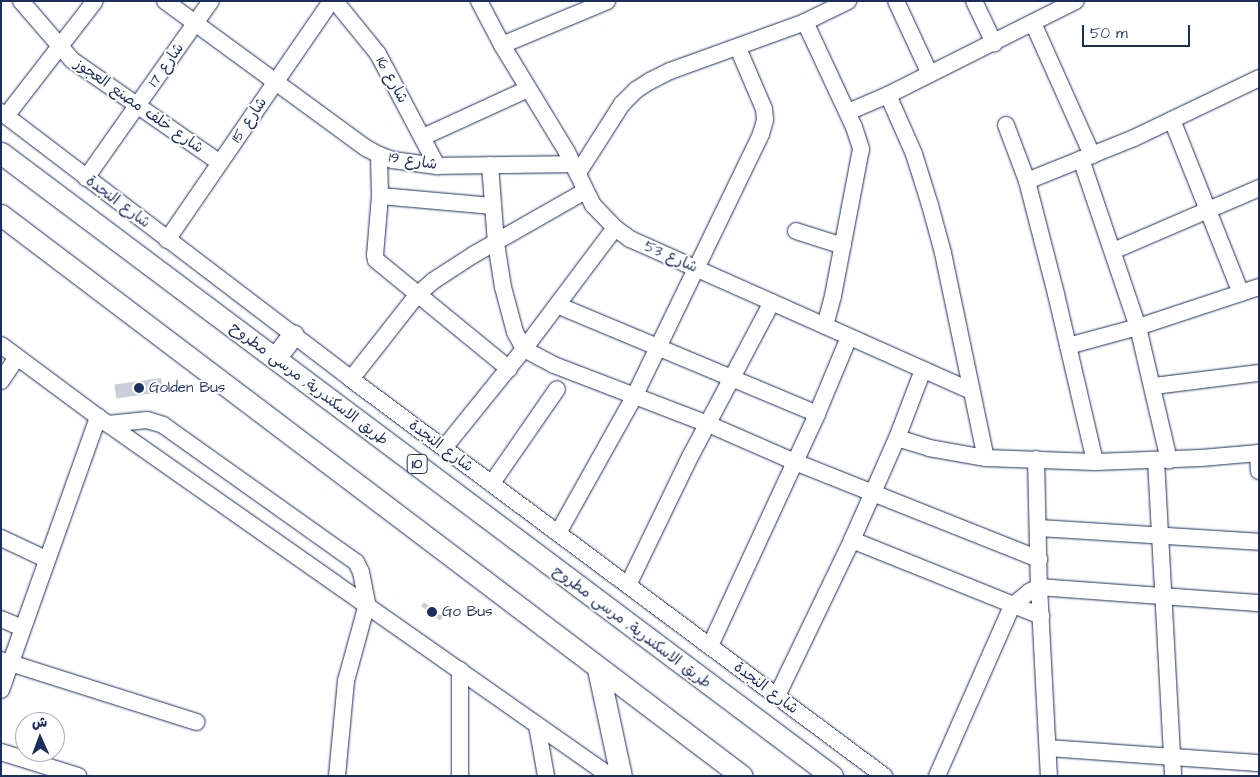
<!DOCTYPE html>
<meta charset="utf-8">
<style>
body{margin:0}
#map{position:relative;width:1260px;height:777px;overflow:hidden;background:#fff;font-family:"Architects Daughter","Playpen Sans Arabic",sans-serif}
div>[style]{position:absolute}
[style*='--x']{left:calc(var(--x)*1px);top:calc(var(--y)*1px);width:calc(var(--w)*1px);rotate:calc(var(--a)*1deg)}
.building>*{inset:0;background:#caceda;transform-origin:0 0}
.roads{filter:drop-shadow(0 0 1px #1b2f5e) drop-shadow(0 0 1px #1b2f5e)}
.minor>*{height:16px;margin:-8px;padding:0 8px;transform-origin:8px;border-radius:8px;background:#fff}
.major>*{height:21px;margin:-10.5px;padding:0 10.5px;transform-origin:10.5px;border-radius:10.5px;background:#fff}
.dots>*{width:14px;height:14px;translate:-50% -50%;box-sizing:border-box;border:2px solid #fff;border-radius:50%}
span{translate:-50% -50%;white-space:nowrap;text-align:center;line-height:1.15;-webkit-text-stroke:4px #fff;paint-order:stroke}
.shield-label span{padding:1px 4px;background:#fff;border:1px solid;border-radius:4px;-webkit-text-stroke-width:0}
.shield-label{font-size:14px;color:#1b2f5e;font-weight:700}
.street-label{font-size:15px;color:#1b2f5e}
.poi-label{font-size:15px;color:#1b2f5e}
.left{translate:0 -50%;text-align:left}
.frame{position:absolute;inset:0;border:2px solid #1b2f5e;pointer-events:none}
.north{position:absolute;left:15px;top:712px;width:50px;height:50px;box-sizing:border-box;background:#fff;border:1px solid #a4acbf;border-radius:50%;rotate:358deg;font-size:14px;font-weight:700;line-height:20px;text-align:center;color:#1b2f5e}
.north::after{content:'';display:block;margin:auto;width:18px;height:22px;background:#1b2f5e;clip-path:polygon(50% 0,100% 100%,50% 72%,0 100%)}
.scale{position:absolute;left:1082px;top:25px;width:108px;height:22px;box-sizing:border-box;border:2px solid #1b2f5e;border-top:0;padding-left:6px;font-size:15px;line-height:18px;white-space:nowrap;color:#1b2f5e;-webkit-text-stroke:4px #fff;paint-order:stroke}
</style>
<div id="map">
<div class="building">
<div style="left:161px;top:378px;width:14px;height:47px;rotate:82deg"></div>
<div style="left:424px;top:602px;width:24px;height:5px;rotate:38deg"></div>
</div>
<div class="roads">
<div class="minor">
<div style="--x:21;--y:1;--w:78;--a:49.2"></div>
<div style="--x:72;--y:60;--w:180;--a:34.8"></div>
<div style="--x:165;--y:1;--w:249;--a:36.2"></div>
<div style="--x:366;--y:148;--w:15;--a:28"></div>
<div style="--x:379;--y:155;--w:15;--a:20"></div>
<div style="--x:393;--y:160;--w:44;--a:7.8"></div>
<div style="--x:437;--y:166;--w:137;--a:-0.8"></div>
<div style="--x:335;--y:1;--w:68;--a:50.9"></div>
<div style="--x:378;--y:54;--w:127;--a:62.2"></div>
<div style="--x:479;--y:1;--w:50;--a:62.4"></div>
<div style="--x:502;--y:45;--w:125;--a:58.7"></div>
<div style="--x:567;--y:152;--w:59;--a:63.9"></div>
<div style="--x:593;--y:205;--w:32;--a:46"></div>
<div style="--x:615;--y:228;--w:19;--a:36"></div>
<div style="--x:630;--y:239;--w:373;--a:24"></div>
<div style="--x:896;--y:1;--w:78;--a:65.1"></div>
<div style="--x:974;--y:1;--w:47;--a:64.5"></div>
<div style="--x:805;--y:22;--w:116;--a:65"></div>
<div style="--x:854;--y:127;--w:23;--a:72"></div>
<div style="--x:861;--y:149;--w:150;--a:100.8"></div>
<div style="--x:833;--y:296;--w:31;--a:105"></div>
<div style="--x:1033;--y:23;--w:145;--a:65.9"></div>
<div style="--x:502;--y:45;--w:114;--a:-22.7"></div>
<div style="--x:888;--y:95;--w:64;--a:66.2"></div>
<div style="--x:914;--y:154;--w:53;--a:72.6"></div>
<div style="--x:930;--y:205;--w:50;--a:74.8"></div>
<div style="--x:943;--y:253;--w:209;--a:78.2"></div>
<div style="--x:1;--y:112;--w:440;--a:37.3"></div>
<div style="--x:351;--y:379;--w:665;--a:36.68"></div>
<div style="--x:848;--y:112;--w:43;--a:-23"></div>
<div style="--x:888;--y:95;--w:210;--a:-26.6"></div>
<div style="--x:6;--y:116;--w:145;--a:-52.3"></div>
<div style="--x:1172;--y:120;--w:186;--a:68.3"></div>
<div style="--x:1006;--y:125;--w:60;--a:69.4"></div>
<div style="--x:1027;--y:181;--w:117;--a:75.6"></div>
<div style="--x:1056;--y:294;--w:172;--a:76.9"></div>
<div style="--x:423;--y:137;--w:115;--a:-24.6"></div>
<div style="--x:379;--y:155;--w:41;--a:88.6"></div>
<div style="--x:380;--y:196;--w:59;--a:94.8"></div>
<div style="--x:375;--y:255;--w:5;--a:79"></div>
<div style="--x:376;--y:260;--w:172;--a:39.3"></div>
<div style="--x:1081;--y:159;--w:177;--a:71.3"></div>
<div style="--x:1138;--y:327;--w:137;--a:76.9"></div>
<div style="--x:490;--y:165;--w:78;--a:85.6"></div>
<div style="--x:496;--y:243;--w:45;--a:81"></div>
<div style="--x:503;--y:287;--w:47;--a:75.1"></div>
<div style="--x:515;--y:332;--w:19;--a:62"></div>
<div style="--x:524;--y:349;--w:34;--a:28"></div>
<div style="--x:554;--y:365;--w:165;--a:21"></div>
<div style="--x:708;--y:424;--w:95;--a:23.6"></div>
<div style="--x:795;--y:462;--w:263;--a:21.7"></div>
<div style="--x:578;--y:173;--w:82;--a:-57.5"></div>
<div style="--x:622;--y:104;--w:20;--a:-45"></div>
<div style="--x:636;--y:90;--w:17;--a:-33"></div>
<div style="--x:650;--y:81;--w:22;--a:-27"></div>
<div style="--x:670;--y:71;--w:144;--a:-19.9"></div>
<div style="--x:805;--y:22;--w:48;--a:-26"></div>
<div style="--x:86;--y:178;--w:217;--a:-54.8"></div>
<div style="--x:1027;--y:181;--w:115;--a:-21.9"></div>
<div style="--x:1134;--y:138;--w:139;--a:-25.6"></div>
<div style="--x:380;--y:196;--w:113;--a:5.1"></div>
<div style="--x:796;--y:231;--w:49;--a:17.7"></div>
<div style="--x:167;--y:240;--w:290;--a:-55.5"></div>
<div style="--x:1113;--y:251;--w:159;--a:-23.3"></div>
<div style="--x:557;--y:305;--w:282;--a:22.7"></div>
<div style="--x:1;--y:345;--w:121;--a:36.6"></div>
<div style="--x:98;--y:417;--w:625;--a:35.04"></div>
<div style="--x:1068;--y:346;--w:73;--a:-15.2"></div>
<div style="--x:1138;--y:327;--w:127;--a:-18.3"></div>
<div style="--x:351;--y:379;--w:107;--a:-51.8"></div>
<div style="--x:417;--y:295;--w:21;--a:-41"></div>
<div style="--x:433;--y:281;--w:48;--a:-33"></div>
<div style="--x:473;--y:255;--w:129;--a:-29.7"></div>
<div style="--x:1;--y:381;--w:29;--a:-56"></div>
<div style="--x:1154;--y:386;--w:106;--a:-7.1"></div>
<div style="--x:108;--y:424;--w:39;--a:-6"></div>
<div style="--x:147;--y:420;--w:17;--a:17"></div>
<div style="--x:163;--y:425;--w:237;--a:35.4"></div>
<div style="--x:356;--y:562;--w:11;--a:63"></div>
<div style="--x:361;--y:572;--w:33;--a:79"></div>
<div style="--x:367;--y:604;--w:80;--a:105.3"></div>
<div style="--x:346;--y:681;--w:95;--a:95.4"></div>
<div style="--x:897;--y:438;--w:34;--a:17"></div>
<div style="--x:929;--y:448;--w:58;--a:10"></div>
<div style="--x:986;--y:458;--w:109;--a:2.1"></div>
<div style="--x:1095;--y:462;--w:106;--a:-2.2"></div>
<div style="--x:1201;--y:458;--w:58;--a:-4.9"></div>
<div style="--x:444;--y:448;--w:127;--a:-51.1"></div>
<div style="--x:524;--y:349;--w:151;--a:-53.1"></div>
<div style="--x:1258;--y:453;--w:18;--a:87"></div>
<div style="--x:1036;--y:459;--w:128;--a:88.7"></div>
<div style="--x:1039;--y:587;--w:189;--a:87"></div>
<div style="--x:1156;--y:460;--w:316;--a:86.9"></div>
<div style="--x:492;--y:483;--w:114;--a:-55.3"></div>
<div style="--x:1039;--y:528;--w:220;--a:3.6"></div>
<div style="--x:558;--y:533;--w:156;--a:-60.8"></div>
<div style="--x:634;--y:397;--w:292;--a:-64.2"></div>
<div style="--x:761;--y:134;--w:15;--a:-74"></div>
<div style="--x:765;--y:120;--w:11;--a:-95"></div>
<div style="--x:764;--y:109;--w:66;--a:-113.1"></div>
<div style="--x:1;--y:538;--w:50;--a:25"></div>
<div style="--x:852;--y:540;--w:204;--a:21.9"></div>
<div style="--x:628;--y:585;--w:142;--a:-64.2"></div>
<div style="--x:690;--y:457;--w:175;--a:-62.1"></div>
<div style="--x:1;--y:619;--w:23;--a:23"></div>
<div style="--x:710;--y:646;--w:255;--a:-65.2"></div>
<div style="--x:817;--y:414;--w:83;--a:-67.4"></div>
<div style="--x:1;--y:660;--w:205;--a:17.6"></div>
<div style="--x:460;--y:670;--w:106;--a:90"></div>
<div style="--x:1;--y:690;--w:290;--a:-70.4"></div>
<div style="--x:777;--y:696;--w:173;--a:-64.3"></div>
<div style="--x:852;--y:540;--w:111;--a:-66.2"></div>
<div style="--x:897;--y:438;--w:73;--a:-69.1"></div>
<div style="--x:537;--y:725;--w:52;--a:80"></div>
<div style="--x:1049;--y:748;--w:211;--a:4.1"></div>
<div style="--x:1;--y:752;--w:81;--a:17.3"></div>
<div style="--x:937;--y:776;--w:186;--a:-66.2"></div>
<div style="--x:1012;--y:606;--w:22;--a:-39"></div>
<div style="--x:1029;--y:592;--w:11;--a:-27"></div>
<div style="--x:1039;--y:587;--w:221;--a:4.2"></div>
</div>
<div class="major">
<div style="--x:1;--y:153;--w:1039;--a:36.86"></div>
<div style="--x:1;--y:215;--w:929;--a:37.13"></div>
<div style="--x:275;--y:358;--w:29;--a:-52"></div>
<div style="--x:598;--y:669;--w:109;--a:77.9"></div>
</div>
</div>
<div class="dots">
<div style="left:139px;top:388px;background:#1b2f5e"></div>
<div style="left:432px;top:612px;background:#1b2f5e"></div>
</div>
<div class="shield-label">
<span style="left:417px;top:464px">10</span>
</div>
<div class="street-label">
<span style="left:166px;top:65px;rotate:-55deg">شارع 17</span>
<span style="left:392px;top:80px;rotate:61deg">شارع 16</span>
<span style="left:139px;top:106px;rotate:35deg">شارع خلف مصنع العجوز</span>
<span style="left:249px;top:120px;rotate:-56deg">شارع 15</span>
<span style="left:413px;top:161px;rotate:9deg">شارع 19</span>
<span style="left:118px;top:202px;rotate:37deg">شارع النجدة</span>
<span style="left:671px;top:257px;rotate:24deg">شارع 53</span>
<span style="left:309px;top:384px;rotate:37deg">طريق الاسكندرية, مرسى مطروح</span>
<span style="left:441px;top:446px;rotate:37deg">شارع النجدة</span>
<span style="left:632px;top:627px;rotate:37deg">طريق الاسكندرية, مرسى مطروح</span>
<span style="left:766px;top:688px;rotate:37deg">شارع النجدة</span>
</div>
<div class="poi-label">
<span class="left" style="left:149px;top:388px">Golden Bus</span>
<span class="left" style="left:442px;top:612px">Go Bus</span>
</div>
<div class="frame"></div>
<div class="north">ش</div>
<div class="scale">50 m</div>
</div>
